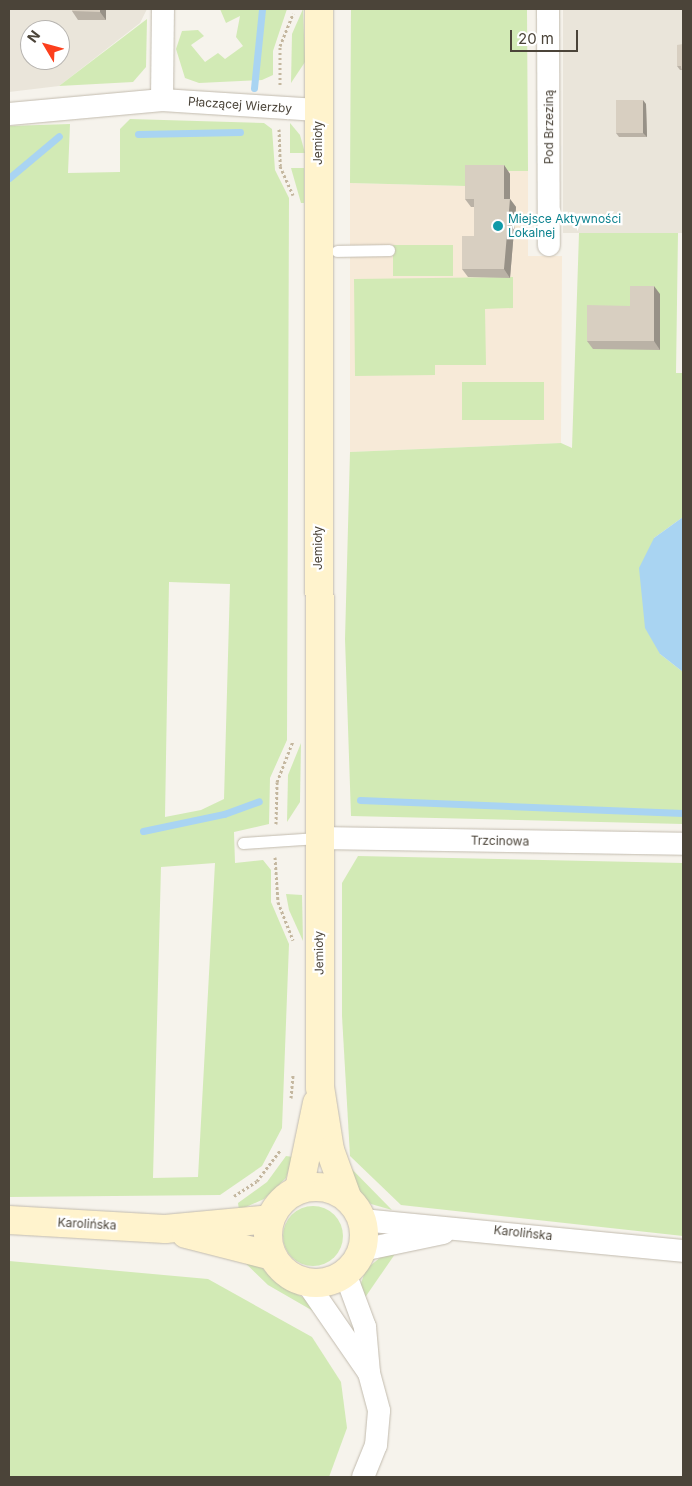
<!DOCTYPE html>
<meta charset="utf-8">
<style>
body{margin:0}
#map{position:relative;width:692px;height:1486px;overflow:hidden;background:#f6f3ec;font-family:Inter,sans-serif}
div>[style]{position:absolute}
[style*='--x']{left:calc(var(--x)*1px);top:calc(var(--y)*1px);width:calc(var(--w)*1px);rotate:calc(var(--a)*1deg)}
.residential>*{inset:0;background:#eae5da;transform-origin:0 0}
.commercial>*{inset:0;background:#f7ead8}
.green>*{inset:0;background:#d2eab5;transform-origin:0 0}
.round{border-radius:50%}
.water>*{inset:0;background:#a9d4f2}
.stream>*{height:7px;margin:-3.5px;padding:0 3.5px;transform-origin:3.5px;border-radius:3.5px;background:#a9d4f2}
.path>*{height:3px;margin-top:-1.5px;transform-origin:0;background:repeating-linear-gradient(90deg,#c4b79f 0 2.5px,transparent 0 5px)}
.roads{filter:drop-shadow(0 0 1px #c2bbae) drop-shadow(0 0 1px #c2bbae)}
.lane>*{height:11px;margin:-5.5px;padding:0 5.5px;transform-origin:5.5px;border-radius:5.5px;background:#fff}
.street>*{height:22px;margin:-11px;padding:0 11px;transform-origin:11px;border-radius:11px;background:#fff}
.secondary>*{height:28px;margin:-14px;padding:0 14px;transform-origin:14px;border-radius:14px;background:#fff3cd}
.secondary>.ring{margin:-14px;padding:0;box-sizing:content-box;background:none;border:28px solid #fff3cd;border-radius:50%}
.wall>*{inset:0;background:#bab2a6}
.shaded-wall>*{inset:0;background:#979187}
.building>*{inset:0;background:#d8cfc1;transform-origin:0 0}
.dots>*{width:14px;height:14px;translate:-50% -50%;box-sizing:border-box;border:2px solid #fff;border-radius:50%}
span{translate:-50% -50%;white-space:nowrap;text-align:center;line-height:1.15;-webkit-text-stroke:4.5px #fff;paint-order:stroke}
.street-label{font-size:12px;color:#4b4439}
.culture-label{font-size:12px;color:#0d838f}
.left{translate:0 -50%;text-align:left}
.frame{position:absolute;inset:0;border:10px solid #4b4439;pointer-events:none}
.north{position:absolute;left:20px;top:20px;width:50px;height:50px;box-sizing:border-box;background:#fff;border:1px solid #b7b4b0;border-radius:50%;rotate:307deg;font-size:14px;font-weight:700;line-height:20px;text-align:center;color:#4b4439}
.north::after{content:'';display:block;margin:auto;width:18px;height:22px;background:#fc3f1d;clip-path:polygon(50% 0,100% 100%,50% 72%,0 100%)}
.scale{position:absolute;left:510px;top:30px;width:68px;height:22px;box-sizing:border-box;border:2px solid #4b4439;border-top:0;padding-left:6px;font-size:15px;line-height:18px;white-space:nowrap;color:#4b4439;-webkit-text-stroke:4px #fff;paint-order:stroke}
</style>
<div id="map">
<div class="residential">
<div style="clip-path:polygon(evenodd,9px 9px,147px 9px,140px 23px,59px 86px,9px 92px,9px 9px,30px 30px,60px 30px,60px 60px,30px 60px,30px 30px)"></div>
<div style="left:563px;top:9px;width:120px;height:224px"></div>
</div>
<div class="commercial">
<div style="clip-path:polygon(464px 171px,528px 171px,528px 256px,562px 256px,561px 443px,350px 452px,350px 183px,464px 186px)"></div>
</div>
<div class="green">
<div style="clip-path:polygon(220px 9px,287px 9px,273px 51px,273px 75px,262px 80px,199px 83px,185px 78px,176px 49px,182px 31px,198px 30px,204px 36px,191px 45px,205px 62px,218px 53px,225px 59px,243px 46px,236px 37px,240px 16px,226px 23px)"></div>
<div style="clip-path:polygon(303px 9px,305px 62px,291px 83px,292px 34px)"></div>
<div style="clip-path:polygon(351px 9px,527px 9px,528px 171px,465px 171px,465px 186px,350px 183px)"></div>
<div style="clip-path:polygon(147px 19px,146px 67px,133px 82px,59px 86px)"></div>
<div style="clip-path:polygon(evenodd,130px 119px,264px 123px,272px 129px,275px 170px,289px 198px,287px 740px,270px 778px,269px 824px,234px 832px,235px 863px,263px 860px,271px 870px,271px 902px,289px 944px,282px 1128px,262px 1166px,220px 1195px,9px 1197px,9px 126px,70px 124px,68px 173px,120px 172px,120px 129px,130px 119px,169px 582px,230px 584px,224px 799px,201px 810px,165px 817px,169px 582px,130px 119px,215px 863px,198px 1177px,153px 1178px,161px 867px,215px 863px)"></div>
<div style="clip-path:polygon(290px 123px,300px 135px,305px 153px,290px 153px)"></div>
<div style="clip-path:polygon(291px 168px,304px 168px,304px 203px,301px 203px)"></div>
<div style="clip-path:polygon(579px 233px,678px 233px,676px 373px,683px 373px,683px 517px,654px 538px,660px 654px,683px 672px,683px 824px,351px 816px,345px 639px,350px 452px,561px 443px,572px 448px)"></div>
<div style="left:453px;top:245px;width:31px;height:60px;rotate:90deg"></div>
<div style="clip-path:polygon(513px 277px,513px 308px,485px 309px,486px 365px,435px 365px,435px 375px,355px 376px,354px 279px)"></div>
<div style="left:544px;top:382px;width:38px;height:82px;rotate:90deg"></div>
<div style="clip-path:polygon(301px 743px,300px 802px,287px 822px,288px 775px)"></div>
<div style="clip-path:polygon(358px 856px,683px 863px,683px 1236px,401px 1205px,350px 1156px,342px 1016px,342px 883px)"></div>
<div style="clip-path:polygon(286px 894px,302px 895px,303px 941px,289px 910px)"></div>
<div style="clip-path:polygon(286px 1156px,293px 1157px,286px 1178px,264px 1199px,239px 1210px,238px 1203px,267px 1182px)"></div>
<div style="clip-path:polygon(340px 1157px,392px 1210px,371px 1204px,348px 1182px)"></div>
<div class="round" style="left:283px;top:1206px;width:60px;height:60px"></div>
<div style="clip-path:polygon(395px 1254px,364px 1299px,360px 1286px,366px 1269px,381px 1257px)"></div>
<div style="clip-path:polygon(237px 1255px,258px 1263px,274px 1281px,311px 1302px,320px 1315px,268px 1285px)"></div>
<div style="clip-path:polygon(9px 1261px,208px 1279px,312px 1337px,341px 1382px,347px 1428px,329px 1477px,9px 1477px)"></div>
</div>
<div class="water">
<div style="clip-path:polygon(683px 517px,683px 672px,660px 654px,645px 628px,639px 568px,654px 538px)"></div>
</div>
<div class="stream">
<div style="--x:254;--y:88;--w:79;--a:-84.2"></div>
<div style="--x:138;--y:134;--w:102;--a:-1.1"></div>
<div style="--x:9;--y:178;--w:65;--a:-40"></div>
<div style="--x:360;--y:800;--w:323;--a:2.3"></div>
<div style="--x:143;--y:831;--w:83;--a:-11.9"></div>
<div style="--x:224;--y:814;--w:37;--a:-20"></div>
</div>
<div class="path">
<div style="--x:280;--y:85;--w:39;--a:-90"></div>
<div style="--x:280;--y:46;--w:35;--a:-68"></div>
<div style="--x:279;--y:129;--w:37;--a:88"></div>
<div style="--x:280;--y:166;--w:32;--a:66"></div>
<div style="--x:276;--y:824;--w:42;--a:-88.6"></div>
<div style="--x:277;--y:782;--w:44;--a:-68.7"></div>
<div style="--x:275;--y:857;--w:45;--a:86.2"></div>
<div style="--x:278;--y:902;--w:41;--a:68.5"></div>
<div style="--x:291;--y:1098;--w:24;--a:-85"></div>
<div style="--x:234;--y:1196;--w:27;--a:-33"></div>
<div style="--x:257;--y:1181;--w:39;--a:-53"></div>
</div>
<div class="roads">
<div class="lane">
<div style="--x:337;--y:251;--w:52;--a:-1.1"></div>
<div style="--x:243;--y:843;--w:75;--a:-3.8"></div>
</div>
<div class="street">
<div style="--x:548;--y:9;--w:236;--a:89.8"></div>
<div style="--x:162;--y:100;--w:91;--a:-89.4"></div>
<div style="--x:9;--y:114;--w:154;--a:-5.2"></div>
<div style="--x:162;--y:100;--w:156;--a:3.7"></div>
<div style="--x:318;--y:838;--w:365;--a:0.9"></div>
<div style="--x:362;--y:1220;--w:322;--a:5.5"></div>
<div style="--x:362;--y:1250;--w:83;--a:-11.9"></div>
<div style="--x:345;--y:1273;--w:58;--a:69.7"></div>
<div style="--x:365;--y:1327;--w:46;--a:85"></div>
<div style="--x:369;--y:1373;--w:39;--a:75"></div>
<div style="--x:379;--y:1411;--w:34;--a:95"></div>
<div style="--x:376;--y:1445;--w:35;--a:112"></div>
<div style="--x:307;--y:1283;--w:109;--a:55.4"></div>
</div>
<div class="secondary">
<div style="--x:319;--y:9;--w:1078;--a:89.95"></div>
<div style="--x:320;--y:1087;--w:64;--a:81"></div>
<div style="--x:330;--y:1150;--w:50;--a:70.1"></div>
<div class="ring" style="left:268px;top:1187px;width:68px;height:68px"></div>
<div style="--x:299;--y:1189;--w:88;--a:-78.2"></div>
<div style="--x:9;--y:1220;--w:156;--a:3.3"></div>
<div style="--x:165;--y:1229;--w:105;--a:-5.4"></div>
<div style="--x:186;--y:1234;--w:89;--a:14.3"></div>
</div>
</div>
<div class="wall">
<div style="clip-path:polygon(72px 9px,106px 9px,106px 20px,78px 20px,72px 11px)"></div>
<div style="clip-path:polygon(677px 45px,682px 70px,680px 70px,677px 66px)"></div>
<div style="clip-path:polygon(646px 104px,647px 137px,619px 137px,616px 133px)"></div>
<div style="clip-path:polygon(504px 165px,510px 174px,510px 199px,516px 207px,510px 278px,468px 277px,462px 269px,474px 236px,474px 207px,471px 207px,465px 199px)"></div>
<div style="clip-path:polygon(660px 294px,660px 350px,593px 349px,587px 341px,630px 306px)"></div>
</div>
<div class="shaded-wall">
<div style="clip-path:polygon(100px 9px,106px 9px,106px 20px,100px 12px)"></div>
<div style="clip-path:polygon(643px 100px,646px 104px,647px 137px,643px 133px)"></div>
<div style="clip-path:polygon(504px 165px,510px 174px,510px 200px,510px 199px,516px 207px,510px 278px,504px 269px)"></div>
<div style="clip-path:polygon(654px 286px,660px 294px,660px 350px,654px 341px)"></div>
</div>
<div class="building">
<div style="clip-path:polygon(72px 9px,100px 9px,100px 12px,72px 11px)"></div>
<div style="clip-path:polygon(683px 44px,683px 75px,681px 66px,677px 66px,677px 45px)"></div>
<div style="left:616px;top:100px;width:27px;height:33px"></div>
<div style="clip-path:polygon(465px 165px,504px 165px,504px 199px,510px 199px,504px 269px,462px 269px,462px 236px,474px 236px,474px 199px,465px 199px)"></div>
<div style="clip-path:polygon(630px 286px,654px 286px,654px 341px,587px 341px,587px 305px,630px 306px)"></div>
</div>
<div class="dots">
<div style="left:498px;top:226px;background:#0f9aa8"></div>
</div>
<div class="street-label">
<span style="left:240px;top:105px;rotate:4deg">Płaczącej Wierzby</span>
<span style="left:549px;top:127px;rotate:-90deg">Pod Brzeziną</span>
<span style="left:318px;top:143px;rotate:-90deg">Jemioły</span>
<span style="left:318px;top:548px;rotate:-90deg">Jemioły</span>
<span style="left:500px;top:841px;rotate:1deg">Trzcinowa</span>
<span style="left:319px;top:953px;rotate:-91deg">Jemioły</span>
<span style="left:87px;top:1224px;rotate:3deg">Karolińska</span>
<span style="left:523px;top:1233px;rotate:6deg">Karolińska</span>
</div>
<div class="culture-label">
<span class="left" style="left:508px;top:226px">Miejsce Aktywności<br>Lokalnej</span>
</div>
<div class="frame"></div>
<div class="north">N</div>
<div class="scale">20 m</div>
</div>
